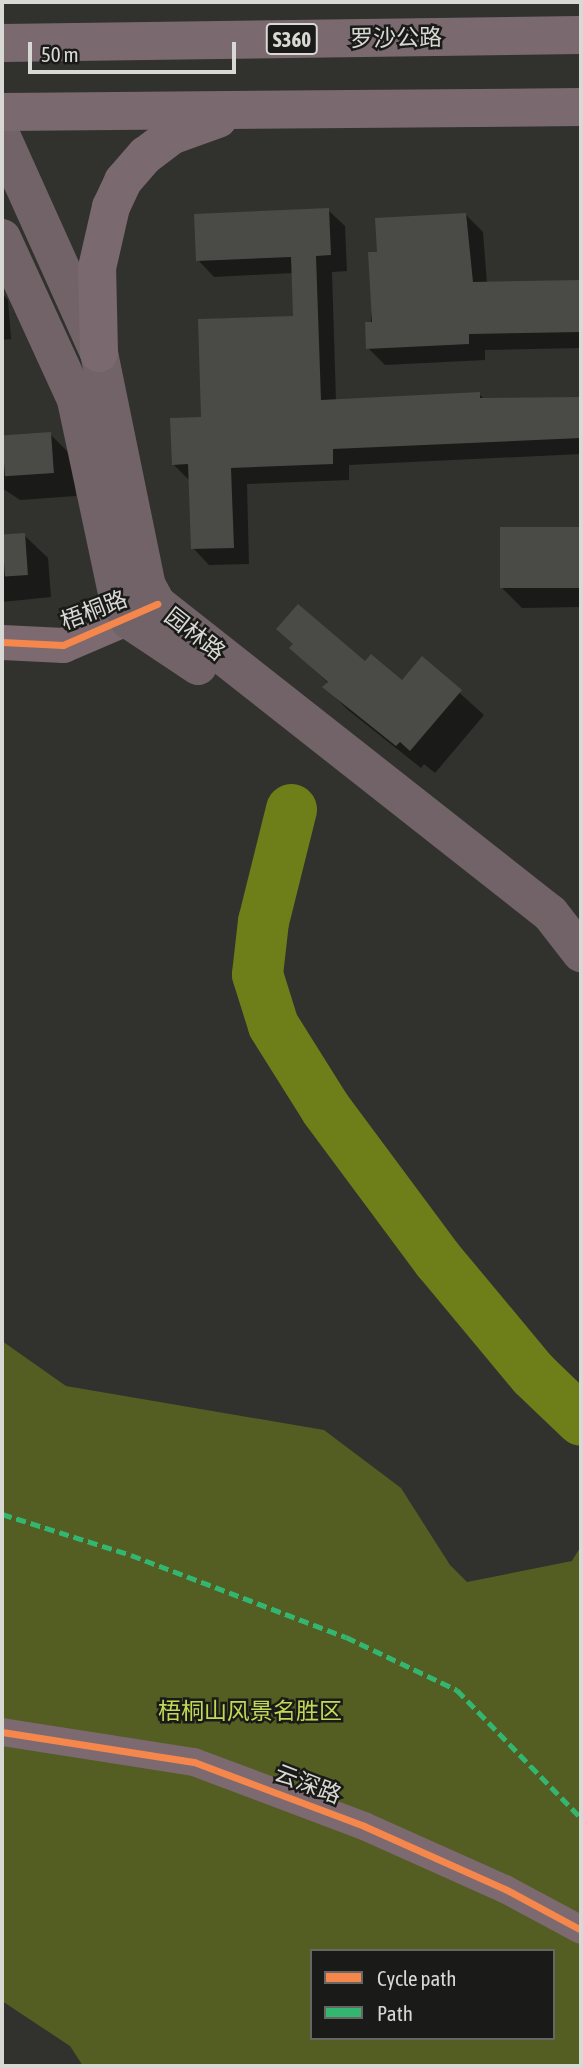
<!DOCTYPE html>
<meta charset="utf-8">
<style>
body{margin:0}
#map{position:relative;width:583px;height:2068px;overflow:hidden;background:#31322e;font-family:"Asap Condensed","Noto Sans SC",sans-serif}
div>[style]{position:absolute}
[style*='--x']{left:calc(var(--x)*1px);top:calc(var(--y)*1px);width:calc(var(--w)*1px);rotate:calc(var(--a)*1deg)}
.green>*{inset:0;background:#545d22}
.shadow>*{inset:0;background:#0007}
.river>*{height:51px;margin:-25.5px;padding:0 25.5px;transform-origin:25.5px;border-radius:25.5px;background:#6e7e19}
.building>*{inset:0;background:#4a4a47;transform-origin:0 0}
.minor>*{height:28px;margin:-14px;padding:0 14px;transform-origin:14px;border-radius:14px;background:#7c6a70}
.tertiary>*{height:35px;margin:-17.5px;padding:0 17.5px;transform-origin:17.5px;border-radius:17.5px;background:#7c6a70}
.secondary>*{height:38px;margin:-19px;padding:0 19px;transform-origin:19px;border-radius:19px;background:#726368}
.primary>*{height:38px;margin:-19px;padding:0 19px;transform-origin:19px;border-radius:19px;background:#7a6a6f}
.quiet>*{height:5px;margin-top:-2.5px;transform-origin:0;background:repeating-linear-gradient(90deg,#33b770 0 10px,transparent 0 15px)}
.cycleway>*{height:7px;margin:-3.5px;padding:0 3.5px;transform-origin:3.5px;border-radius:3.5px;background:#f5874c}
span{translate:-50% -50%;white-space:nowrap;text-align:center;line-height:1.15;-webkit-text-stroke:5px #1a1b18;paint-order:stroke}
.shield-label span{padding:2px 5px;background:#1a1b18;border:2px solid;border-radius:5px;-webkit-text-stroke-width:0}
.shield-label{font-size:21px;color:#d8d9d4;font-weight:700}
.street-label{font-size:23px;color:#d8d9d4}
.park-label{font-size:23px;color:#c2d956}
.frame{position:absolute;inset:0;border:4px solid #d8d9d4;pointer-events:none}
.legend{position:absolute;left:310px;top:1949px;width:245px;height:91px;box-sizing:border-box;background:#1a1b18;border:2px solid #666763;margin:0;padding:9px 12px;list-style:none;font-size:21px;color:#d8d9d4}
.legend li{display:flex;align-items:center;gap:14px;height:35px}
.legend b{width:35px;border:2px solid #666763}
.scale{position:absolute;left:28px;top:42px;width:208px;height:32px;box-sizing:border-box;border:4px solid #d8d9d4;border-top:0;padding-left:9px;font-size:21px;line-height:24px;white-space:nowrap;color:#d8d9d4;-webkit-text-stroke:5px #1a1b18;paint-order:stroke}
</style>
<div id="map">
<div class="green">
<div style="clip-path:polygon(evenodd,2px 1341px,66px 1386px,324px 1430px,401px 1488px,450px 1565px,467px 1582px,572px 1561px,581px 1546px,581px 2066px,83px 2066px,70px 2046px,2px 2001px,2px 1341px,312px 1951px,553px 1951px,553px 2038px,312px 2038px,312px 1951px)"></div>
</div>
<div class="shadow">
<div style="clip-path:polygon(328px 210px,345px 226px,347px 271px,332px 272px,336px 401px,479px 394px,485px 400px,581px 399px,581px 454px,349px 465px,349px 480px,247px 484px,249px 564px,209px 565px,193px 548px,190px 481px,174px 465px,203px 419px,294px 317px,293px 273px,214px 277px,198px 260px)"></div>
<div style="clip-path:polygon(466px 215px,483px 232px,487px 284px,581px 282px,581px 348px,485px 350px,485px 360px,385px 365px,368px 348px,378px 254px)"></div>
<div style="clip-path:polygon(2px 293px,8px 300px,11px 339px,2px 340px)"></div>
<div style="clip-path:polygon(50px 434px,73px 457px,76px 496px,20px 500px,2px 488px,2px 437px)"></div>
<div style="clip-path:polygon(581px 528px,581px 607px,522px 608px,503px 589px,502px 530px)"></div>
<div style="clip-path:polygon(24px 535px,48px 558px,51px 597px,2px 602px,2px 537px)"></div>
<div style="clip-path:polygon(291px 648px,365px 663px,402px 683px,422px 659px,484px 715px,435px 773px,424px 764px,421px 768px,348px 710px,325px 687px,328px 683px)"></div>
</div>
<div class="river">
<div style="--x:291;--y:809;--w:115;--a:104"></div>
<div style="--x:263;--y:921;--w:53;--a:96.5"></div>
<div style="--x:257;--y:974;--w:53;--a:72.6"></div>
<div style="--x:273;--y:1025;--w:98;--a:57.9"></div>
<div style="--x:325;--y:1108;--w:189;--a:53.4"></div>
<div style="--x:438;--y:1260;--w:148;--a:50.2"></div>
<div style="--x:533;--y:1374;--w:66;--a:43.8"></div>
</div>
<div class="building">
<div style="clip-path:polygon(329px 208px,331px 255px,316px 256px,321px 400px,480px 392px,480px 398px,581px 397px,581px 438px,333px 449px,333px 464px,231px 468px,234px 548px,191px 549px,188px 464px,172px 465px,170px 418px,201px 417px,198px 319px,293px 316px,291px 257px,196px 261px,194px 214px)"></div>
<div style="clip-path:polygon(466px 213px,473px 282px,581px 280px,581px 332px,469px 334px,469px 344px,366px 349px,365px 322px,372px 322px,368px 252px,377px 252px,375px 218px)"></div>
<div style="left:51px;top:432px;width:41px;height:49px;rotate:86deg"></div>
<div style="left:581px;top:527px;width:61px;height:81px;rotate:90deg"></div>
<div style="left:25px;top:533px;width:42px;height:23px;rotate:86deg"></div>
<div style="clip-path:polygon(298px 604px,365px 661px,371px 654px,402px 680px,422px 656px,462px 690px,410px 751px,400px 742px,396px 746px,322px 687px,328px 682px,289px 648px,293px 644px,276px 629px)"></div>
</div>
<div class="minor">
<div style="--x:2;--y:1732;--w:194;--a:8.9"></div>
<div style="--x:194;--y:1762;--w:182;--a:20.6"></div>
<div style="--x:364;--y:1826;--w:154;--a:24.1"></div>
<div style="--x:505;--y:1889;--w:86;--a:28.3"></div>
</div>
<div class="tertiary">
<div style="--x:2;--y:642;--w:61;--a:2.8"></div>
<div style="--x:63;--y:645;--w:99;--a:-23.2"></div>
</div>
<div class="secondary">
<div style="--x:2;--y:137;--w:237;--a:65.8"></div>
<div style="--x:99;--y:353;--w:238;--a:78.4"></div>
<div style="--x:147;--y:586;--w:21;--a:61"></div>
<div style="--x:157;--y:604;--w:500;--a:38.2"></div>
<div style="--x:550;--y:913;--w:51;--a:52.2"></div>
<div style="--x:2;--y:238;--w:178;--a:65.4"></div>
<div style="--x:76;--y:400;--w:197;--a:78"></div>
<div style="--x:117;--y:593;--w:30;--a:66"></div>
<div style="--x:129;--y:620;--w:83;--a:33.7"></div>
</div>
<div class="primary">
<div style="--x:2;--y:43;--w:579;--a:-0.79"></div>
<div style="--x:2;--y:112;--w:579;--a:-0.49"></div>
<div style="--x:99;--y:353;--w:85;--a:-91.3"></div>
<div style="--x:97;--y:268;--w:63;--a:-77.1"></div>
<div style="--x:111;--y:207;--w:29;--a:-65"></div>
<div style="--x:123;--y:181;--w:35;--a:-49"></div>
<div style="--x:146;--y:155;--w:34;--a:-37"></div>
<div style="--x:173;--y:135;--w:48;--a:-19.6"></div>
</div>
<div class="quiet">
<div style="--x:2;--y:1514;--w:135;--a:17.6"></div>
<div style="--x:131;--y:1555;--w:230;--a:20.9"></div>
<div style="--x:346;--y:1637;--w:123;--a:25.5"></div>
<div style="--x:457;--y:1690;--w:178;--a:45.9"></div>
</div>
<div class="cycleway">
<div style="--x:2;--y:642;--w:61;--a:2.8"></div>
<div style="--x:63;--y:645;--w:103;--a:-23.6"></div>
<div style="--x:2;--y:1732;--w:194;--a:8.9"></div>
<div style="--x:194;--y:1762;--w:182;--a:20.6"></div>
<div style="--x:364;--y:1826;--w:154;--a:24.1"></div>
<div style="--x:505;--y:1889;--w:86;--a:28.3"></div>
</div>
<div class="shield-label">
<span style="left:292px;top:39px">S360</span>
</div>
<div class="street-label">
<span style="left:396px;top:38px;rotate:-1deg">罗沙公路</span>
<span style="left:94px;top:610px;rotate:-21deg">梧桐路</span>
<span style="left:195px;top:634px;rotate:38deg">园林路</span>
<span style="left:308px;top:1784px;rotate:21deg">云深路</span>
</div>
<div class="park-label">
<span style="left:250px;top:1711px">梧桐山风景名胜区</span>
</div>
<div class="frame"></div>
<ul class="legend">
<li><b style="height:9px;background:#f5874c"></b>Cycle path</li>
<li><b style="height:9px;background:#33b770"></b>Path</li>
</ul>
<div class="scale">50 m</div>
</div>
